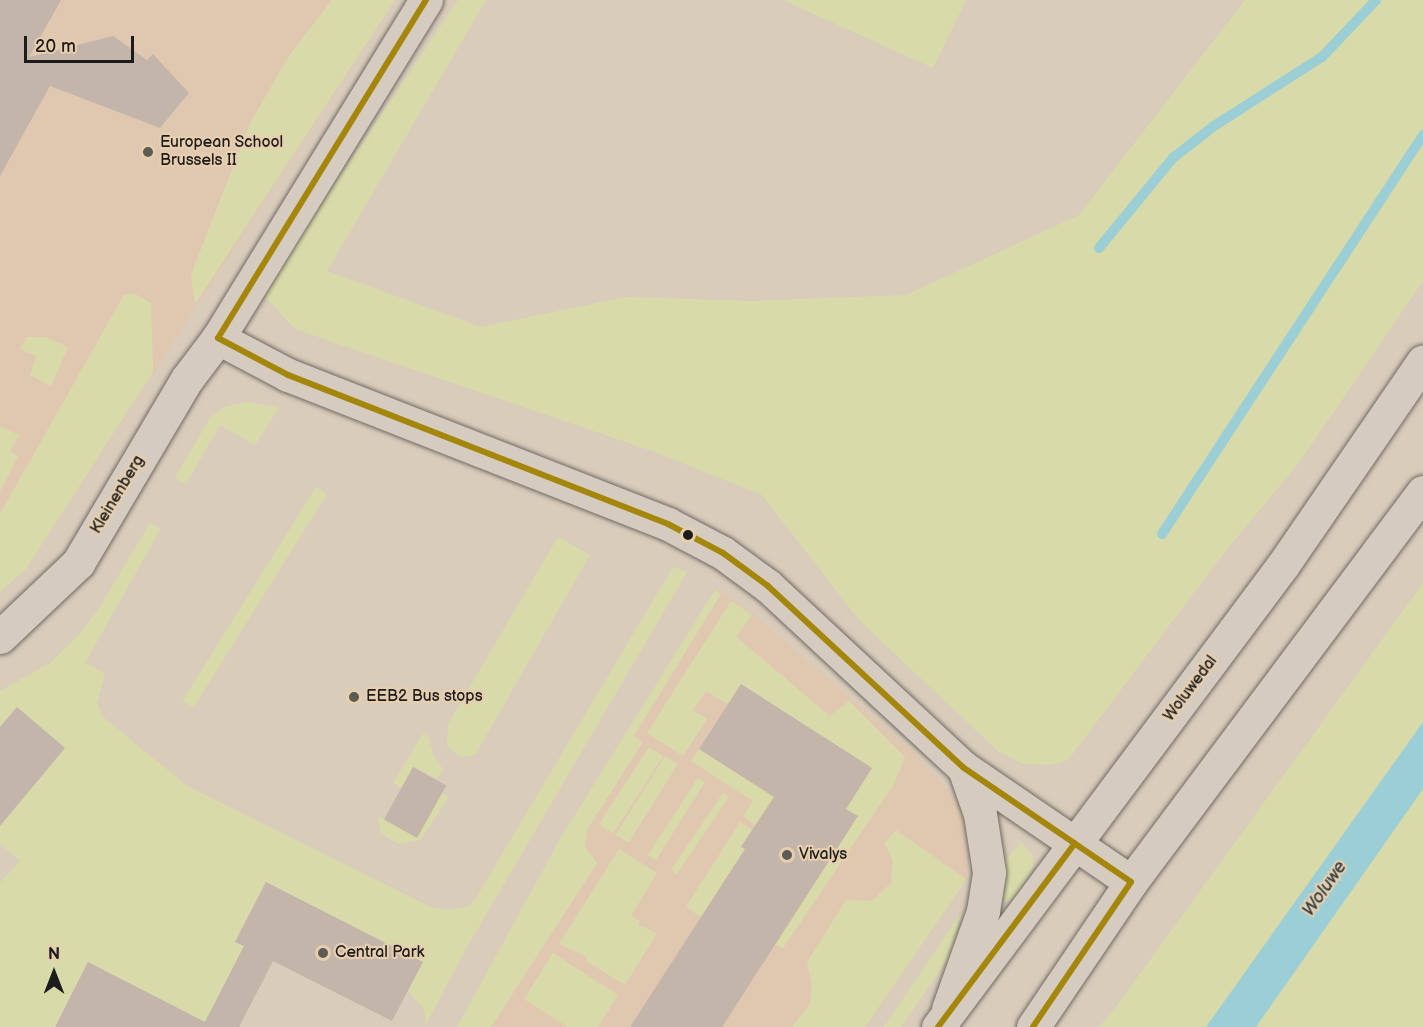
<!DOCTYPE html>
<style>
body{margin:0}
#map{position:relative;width:1423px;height:1027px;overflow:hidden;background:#d9ccbb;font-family:"Balsamiq Sans",sans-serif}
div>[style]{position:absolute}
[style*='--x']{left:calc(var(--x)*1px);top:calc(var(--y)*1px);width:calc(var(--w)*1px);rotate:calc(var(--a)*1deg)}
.built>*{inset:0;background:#e0c8b0}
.green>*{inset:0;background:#d8dba9;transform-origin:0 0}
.water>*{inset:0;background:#9cced6}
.stream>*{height:10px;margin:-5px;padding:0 5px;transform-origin:5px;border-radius:5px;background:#9cced6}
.building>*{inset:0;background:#c3b5aa;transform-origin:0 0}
.roads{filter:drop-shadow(0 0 2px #716b64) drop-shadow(0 0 2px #716b64)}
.street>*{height:33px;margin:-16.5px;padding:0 16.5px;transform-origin:16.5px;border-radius:16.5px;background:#d5cbbf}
.highway>*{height:33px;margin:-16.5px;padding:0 16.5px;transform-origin:16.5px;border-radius:16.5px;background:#d5cbbf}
.bus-1>*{height:6px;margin:-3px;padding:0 3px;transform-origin:3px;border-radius:3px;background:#a4860b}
.dots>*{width:16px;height:16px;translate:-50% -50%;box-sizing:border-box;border:3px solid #e6ceae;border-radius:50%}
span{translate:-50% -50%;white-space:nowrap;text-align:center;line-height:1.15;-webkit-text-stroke:4.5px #e6ceae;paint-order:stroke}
.poi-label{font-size:16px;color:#1c1c1c}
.left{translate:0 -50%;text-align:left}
.street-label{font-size:16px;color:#1c1c1c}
.water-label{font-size:18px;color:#304043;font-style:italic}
.north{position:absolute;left:24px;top:943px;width:60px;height:60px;-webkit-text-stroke:4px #e6ceae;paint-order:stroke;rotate:0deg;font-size:16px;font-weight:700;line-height:24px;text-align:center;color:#1c1c1c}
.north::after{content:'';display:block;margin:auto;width:21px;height:27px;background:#1c1c1c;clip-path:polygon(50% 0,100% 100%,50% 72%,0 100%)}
.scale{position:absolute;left:24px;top:36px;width:110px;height:27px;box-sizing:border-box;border:3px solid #1c1c1c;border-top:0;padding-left:8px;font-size:18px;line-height:21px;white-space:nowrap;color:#1c1c1c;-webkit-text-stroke:4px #e6ceae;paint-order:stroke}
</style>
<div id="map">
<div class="built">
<div style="clip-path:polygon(0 0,395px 0,26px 569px,0 592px)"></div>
<div style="clip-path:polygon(716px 588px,753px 614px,910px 749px,956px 800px,970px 828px,966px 879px,866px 1027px,459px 1027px)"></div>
</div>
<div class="green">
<div style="clip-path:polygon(332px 0,395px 0,195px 304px,191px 275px,250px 123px,289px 56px)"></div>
<div style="clip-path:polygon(458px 0,486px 0,327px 271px,481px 327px,626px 297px,752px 301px,906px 295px,1079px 215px,1245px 0,1423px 0,1423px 281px,1298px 464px,1223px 554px,1068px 760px,1051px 765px,1023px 764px,998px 751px,860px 621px,762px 495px,652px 451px,295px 329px,262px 293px)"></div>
<div style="clip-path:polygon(783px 0,966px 0,933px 68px)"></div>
<div style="clip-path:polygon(135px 294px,151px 303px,153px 372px,26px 569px,0 592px,0 514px,124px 295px)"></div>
<div style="clip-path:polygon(27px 337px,45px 337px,68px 347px,51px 386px,30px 375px,36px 356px,20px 349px)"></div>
<div style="clip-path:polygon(248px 402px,279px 408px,255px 445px,220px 425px,186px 484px,175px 478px,210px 418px,224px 407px)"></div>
<div style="clip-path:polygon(0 426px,19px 435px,10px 452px,18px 456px,0 491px)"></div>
<div style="left:316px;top:487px;width:13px;height:252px;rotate:32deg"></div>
<div style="clip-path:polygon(150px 523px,161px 528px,85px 663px,105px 674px,97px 703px,103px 717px,187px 786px,431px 907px,448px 910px,468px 907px,476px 898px,673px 567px,687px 572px,463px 954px,426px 1025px,424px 1009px,408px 991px,422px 962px,266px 882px,235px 941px,244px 946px,205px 1022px,88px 962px,58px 1021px,67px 1027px,0 1027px,0 883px,20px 861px,0 844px,0 826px,65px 748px,17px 707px,0 726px,0 691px,50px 663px,78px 636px,98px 610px)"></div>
<div style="clip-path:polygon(558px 537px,590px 555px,475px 755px,461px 757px,447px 746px,448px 724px)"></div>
<div style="clip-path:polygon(1423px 583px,1423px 1027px,1099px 1027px,1116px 1007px)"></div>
<div style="clip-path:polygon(715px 590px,721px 594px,634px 736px,642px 743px,587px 830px,585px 847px,597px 863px,491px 1027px,457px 1027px,560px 839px)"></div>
<div style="clip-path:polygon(731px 601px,752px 615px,736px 637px,830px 716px,849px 701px,905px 757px,894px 784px,783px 948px,775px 945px,857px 816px,846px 809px,872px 768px,741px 684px,728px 704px,706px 691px,693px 710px,707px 719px,683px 756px,647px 733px)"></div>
<div style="clip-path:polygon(427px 732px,433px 755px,443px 769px,437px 779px,414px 767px,401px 788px,393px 783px,422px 735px)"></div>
<div style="left:649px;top:747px;width:17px;height:92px;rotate:33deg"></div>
<div style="clip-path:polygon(699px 749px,774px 797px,755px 825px,743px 816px,753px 801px,691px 761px)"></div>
<div style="left:665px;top:756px;width:15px;height:93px;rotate:32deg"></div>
<div style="clip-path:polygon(698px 778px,705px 782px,656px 860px,648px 855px)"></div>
<div style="clip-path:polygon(442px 792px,449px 797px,420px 840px,398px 844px,381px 833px,378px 816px,416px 837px)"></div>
<div style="left:723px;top:793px;width:7px;height:93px;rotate:34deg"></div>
<div style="clip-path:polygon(740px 822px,752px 830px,741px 846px,745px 849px,701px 917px,686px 907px)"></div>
<div style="clip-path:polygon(896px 830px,966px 879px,964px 883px,865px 1027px,792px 1027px,810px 1004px,812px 987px,807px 962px,846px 900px,872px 901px,891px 883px,893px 860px,884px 843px)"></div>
<div style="clip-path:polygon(1021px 842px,1033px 856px,1033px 866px,1019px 892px,1011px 901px,1004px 902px,1000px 896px,1002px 865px)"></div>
<div style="clip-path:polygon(619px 849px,657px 873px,631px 916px,640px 921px,638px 925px,657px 933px,625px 985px,586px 961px,587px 957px,559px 944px)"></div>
<div style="clip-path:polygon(963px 910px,946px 962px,901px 1027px,884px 1027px)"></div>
<div style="clip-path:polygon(553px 953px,618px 995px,598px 1027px,568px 1027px,524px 999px)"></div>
</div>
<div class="water">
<div style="clip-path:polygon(1423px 722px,1423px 789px,1256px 1027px,1206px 1027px)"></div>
</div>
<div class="stream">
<div style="--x:1099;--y:248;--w:117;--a:-50.6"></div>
<div style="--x:1173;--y:158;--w:52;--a:-38"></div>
<div style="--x:1214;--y:126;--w:128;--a:-32.6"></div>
<div style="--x:1322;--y:57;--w:79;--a:-46.5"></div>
<div style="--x:1162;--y:534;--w:477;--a:-56.8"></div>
</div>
<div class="building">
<div style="clip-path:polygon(0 0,61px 0,29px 57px,113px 36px,147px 60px,153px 54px,189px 93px,160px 128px,50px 86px,0 176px)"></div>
<div style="clip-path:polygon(741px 684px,872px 768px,846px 809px,858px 816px,722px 1027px,630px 1027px,745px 849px,741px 847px,774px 797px,699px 749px)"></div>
<div style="clip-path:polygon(17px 707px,65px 748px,0 826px,0 727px)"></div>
<div style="left:413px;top:767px;width:38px;height:60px;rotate:29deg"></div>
<div style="clip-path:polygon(266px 882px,423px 962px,392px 1021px,273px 961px,239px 1027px,55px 1027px,88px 962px,205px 1022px,244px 946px,235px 942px)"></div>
</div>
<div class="roads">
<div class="street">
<div style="--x:218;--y:338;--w:79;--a:27.9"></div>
<div style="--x:288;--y:375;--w:408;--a:21.4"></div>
<div style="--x:668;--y:524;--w:62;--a:27.8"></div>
<div style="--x:723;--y:553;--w:56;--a:36.3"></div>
<div style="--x:768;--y:586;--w:267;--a:42.9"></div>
<div style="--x:964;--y:768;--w:202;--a:34.3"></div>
<div style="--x:0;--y:637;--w:108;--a:-43.5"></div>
<div style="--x:78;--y:563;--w:214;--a:-59.4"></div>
<div style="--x:187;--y:379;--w:51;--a:-52.9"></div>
<div style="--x:218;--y:338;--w:397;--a:-58.4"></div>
<div style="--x:948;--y:1009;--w:104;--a:-70.3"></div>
<div style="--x:983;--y:911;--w:39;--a:-81"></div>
<div style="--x:989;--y:872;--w:59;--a:-98.8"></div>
<div style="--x:980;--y:814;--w:49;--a:-109.2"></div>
</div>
<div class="highway">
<div style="--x:938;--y:1027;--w:577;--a:-53.25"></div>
<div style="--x:1283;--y:565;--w:247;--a:-55.5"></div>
<div style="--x:1033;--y:1027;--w:175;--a:-55.9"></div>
<div style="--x:1131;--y:882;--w:487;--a:-53.2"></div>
</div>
</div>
<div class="bus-1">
<div style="--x:218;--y:338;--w:79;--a:27.9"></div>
<div style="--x:288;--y:375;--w:408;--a:21.4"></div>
<div style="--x:668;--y:524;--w:62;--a:27.8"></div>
<div style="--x:723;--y:553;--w:56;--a:36.3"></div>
<div style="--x:768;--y:586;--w:267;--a:42.9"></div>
<div style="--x:964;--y:768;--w:202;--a:34.3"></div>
<div style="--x:1131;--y:882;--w:175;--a:124.1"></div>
<div style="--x:218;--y:338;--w:397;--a:-58.4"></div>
<div style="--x:938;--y:1027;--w:229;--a:-53.3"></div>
</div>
<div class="dots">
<div style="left:148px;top:152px;background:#5e5a54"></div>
<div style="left:688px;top:535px;background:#1c1c1c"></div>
<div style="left:354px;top:697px;background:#5e5a54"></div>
<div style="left:787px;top:855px;background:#5e5a54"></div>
<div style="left:323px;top:953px;background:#5e5a54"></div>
</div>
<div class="poi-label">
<span class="left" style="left:160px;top:152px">European School<br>Brussels II</span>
<span class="left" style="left:366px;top:697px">EEB2 Bus stops</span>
<span class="left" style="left:799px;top:855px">Vivalys</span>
<span class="left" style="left:335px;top:953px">Central Park</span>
</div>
<div class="street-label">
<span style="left:118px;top:495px;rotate:-59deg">Kleinenberg</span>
<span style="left:1191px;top:689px;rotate:-53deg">Woluwedal</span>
</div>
<div class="water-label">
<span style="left:1325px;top:889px;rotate:-55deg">Woluwe</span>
</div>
<div class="north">N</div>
<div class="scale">20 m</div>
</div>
